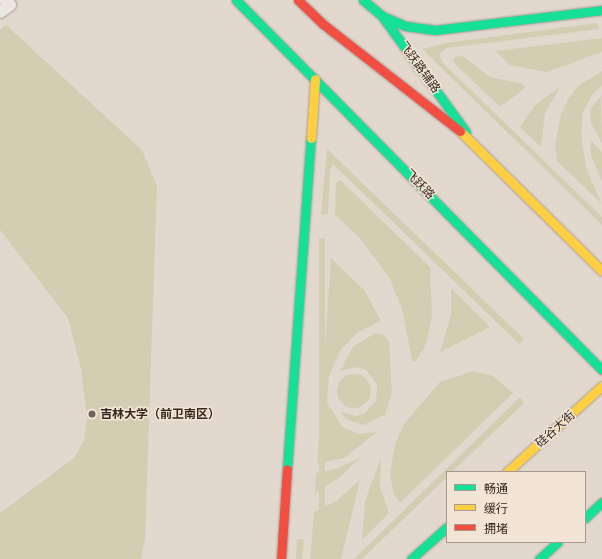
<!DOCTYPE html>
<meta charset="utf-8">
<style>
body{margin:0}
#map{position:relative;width:602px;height:559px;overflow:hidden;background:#e2d8ce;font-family:"PT Serif","Noto Sans SC",serif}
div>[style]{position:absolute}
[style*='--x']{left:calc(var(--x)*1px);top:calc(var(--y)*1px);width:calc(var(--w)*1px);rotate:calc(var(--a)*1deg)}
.green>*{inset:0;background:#d3ceb2;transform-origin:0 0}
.round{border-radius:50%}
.roads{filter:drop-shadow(0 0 1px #a89e97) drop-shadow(0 0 1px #a89e97)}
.lane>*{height:12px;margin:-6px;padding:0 6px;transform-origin:6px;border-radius:6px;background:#ebe6df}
.fast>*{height:9px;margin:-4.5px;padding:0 4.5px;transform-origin:4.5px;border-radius:4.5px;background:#16e098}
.slow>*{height:9px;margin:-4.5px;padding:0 4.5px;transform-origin:4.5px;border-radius:4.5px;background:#ffcf43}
.jam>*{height:9px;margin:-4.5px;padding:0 4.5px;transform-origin:4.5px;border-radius:4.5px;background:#f24e42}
.dots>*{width:11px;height:11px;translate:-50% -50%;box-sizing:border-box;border:2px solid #f2e5d5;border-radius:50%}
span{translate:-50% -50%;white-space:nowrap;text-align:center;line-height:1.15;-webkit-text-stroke:3px #f2e5d5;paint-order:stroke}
.street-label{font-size:12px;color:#362720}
.poi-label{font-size:12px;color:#362720;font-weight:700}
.left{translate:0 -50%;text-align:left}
.legend{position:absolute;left:446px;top:471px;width:140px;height:72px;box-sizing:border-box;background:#f2e5d5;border:1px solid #a7998d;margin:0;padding:5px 7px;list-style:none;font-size:12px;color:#362720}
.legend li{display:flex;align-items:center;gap:8px;height:20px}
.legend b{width:20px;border:1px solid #a7998d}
</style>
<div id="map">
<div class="green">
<div style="clip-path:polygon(598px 23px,599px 29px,447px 48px,439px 54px,443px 63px,602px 217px,602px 225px,422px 49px,445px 43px)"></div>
<div style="clip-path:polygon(6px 25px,142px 150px,157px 186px,145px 539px,141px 559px,0 559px,0 513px,74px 458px,84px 440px,87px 418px,81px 369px,68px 318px,0 230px,0 30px)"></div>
<div style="clip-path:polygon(602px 38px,602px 52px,547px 72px,510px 65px,495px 51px)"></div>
<div style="clip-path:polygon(463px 56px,490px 77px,523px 84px,525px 88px,500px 107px,453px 62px,455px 57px)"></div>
<div style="clip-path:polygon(602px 71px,602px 86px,592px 95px,583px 112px,581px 135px,586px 168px,602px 204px,557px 161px,555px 145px,561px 114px,568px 99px,578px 86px)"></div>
<div style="clip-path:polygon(560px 87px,545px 113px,541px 147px,520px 127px,535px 105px)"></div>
<div style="clip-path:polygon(602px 95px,601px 104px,602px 143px,590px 121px,591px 108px)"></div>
<div style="clip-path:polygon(590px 140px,602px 152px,602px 181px,591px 155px)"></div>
<div style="clip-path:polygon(327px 149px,524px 339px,519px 344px,333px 164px,330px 169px,328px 214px,321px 215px)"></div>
<div style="clip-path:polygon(340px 180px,430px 267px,432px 316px,426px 345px,416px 361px,412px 361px,403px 312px,390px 279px,360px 238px,335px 215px,336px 183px)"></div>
<div style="left:319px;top:238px;width:6px;height:279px"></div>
<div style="clip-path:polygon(331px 258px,364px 290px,381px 321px,357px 333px,340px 351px,329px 376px,327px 402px,342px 427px,359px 434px,377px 432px,344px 458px,317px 464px)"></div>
<div style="clip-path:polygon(451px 288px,490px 327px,440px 352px,451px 315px)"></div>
<div style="clip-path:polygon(375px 333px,384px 335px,389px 342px,392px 392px,385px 415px,363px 425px,346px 419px,340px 412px,357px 416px,365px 413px,376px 401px,377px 384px,366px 370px,357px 367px,340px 371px,353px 347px)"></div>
<div style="clip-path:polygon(473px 371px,493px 376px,513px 393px,400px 503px,393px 492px,390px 474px,395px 444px,404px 424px,440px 382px)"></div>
<div class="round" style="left:337px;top:374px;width:34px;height:34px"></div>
<div style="clip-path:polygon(520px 397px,524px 403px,452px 472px,447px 472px,447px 477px,362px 559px,354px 559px)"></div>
<div style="clip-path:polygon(360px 458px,340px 477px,315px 493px,316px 473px,335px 469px)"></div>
<div style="clip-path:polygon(381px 458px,380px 487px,389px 513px,362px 540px,365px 501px)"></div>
<div style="clip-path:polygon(360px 480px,341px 559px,310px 559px,314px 512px,336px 501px)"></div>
<div style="clip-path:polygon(297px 539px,304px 539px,302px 559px,296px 559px)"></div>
</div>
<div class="roads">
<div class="lane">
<div style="--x:0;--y:12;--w:12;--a:-35"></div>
<div style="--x:10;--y:5;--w:7;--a:-135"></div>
</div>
<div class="fast">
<div style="--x:236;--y:0;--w:520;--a:45.31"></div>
<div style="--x:363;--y:0;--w:25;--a:40"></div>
<div style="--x:382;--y:16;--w:143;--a:54.1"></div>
<div style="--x:382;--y:16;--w:26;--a:23"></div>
<div style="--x:406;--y:26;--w:29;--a:8"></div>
<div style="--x:435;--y:30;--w:168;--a:-6.8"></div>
<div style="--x:287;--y:469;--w:332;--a:-85.9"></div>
<div style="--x:585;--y:518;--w:23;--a:-43"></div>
<div style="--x:411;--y:559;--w:48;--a:-41.6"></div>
<div style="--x:539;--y:559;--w:25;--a:-42"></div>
</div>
<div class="slow">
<div style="--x:460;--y:131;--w:199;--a:44.6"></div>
<div style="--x:311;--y:138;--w:59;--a:-86.1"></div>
<div style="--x:507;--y:472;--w:128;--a:-42.2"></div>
</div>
<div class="jam">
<div style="--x:298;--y:0;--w:35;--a:44"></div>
<div style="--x:323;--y:24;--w:174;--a:38"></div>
<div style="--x:281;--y:559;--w:90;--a:-86.2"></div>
</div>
</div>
<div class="dots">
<div style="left:92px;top:414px;background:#72655d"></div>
</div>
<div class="street-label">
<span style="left:420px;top:67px;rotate:54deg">飞跃路辅路</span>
<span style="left:420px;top:184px;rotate:45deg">飞跃路</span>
<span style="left:555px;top:429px;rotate:-42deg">硅谷大街</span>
</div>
<div class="poi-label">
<span class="left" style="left:100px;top:414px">吉林大学（前卫南区）</span>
</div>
<ul class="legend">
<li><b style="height:5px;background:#16e098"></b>畅通</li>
<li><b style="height:5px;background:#ffcf43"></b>缓行</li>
<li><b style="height:5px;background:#f24e42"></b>拥堵</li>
</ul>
</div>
